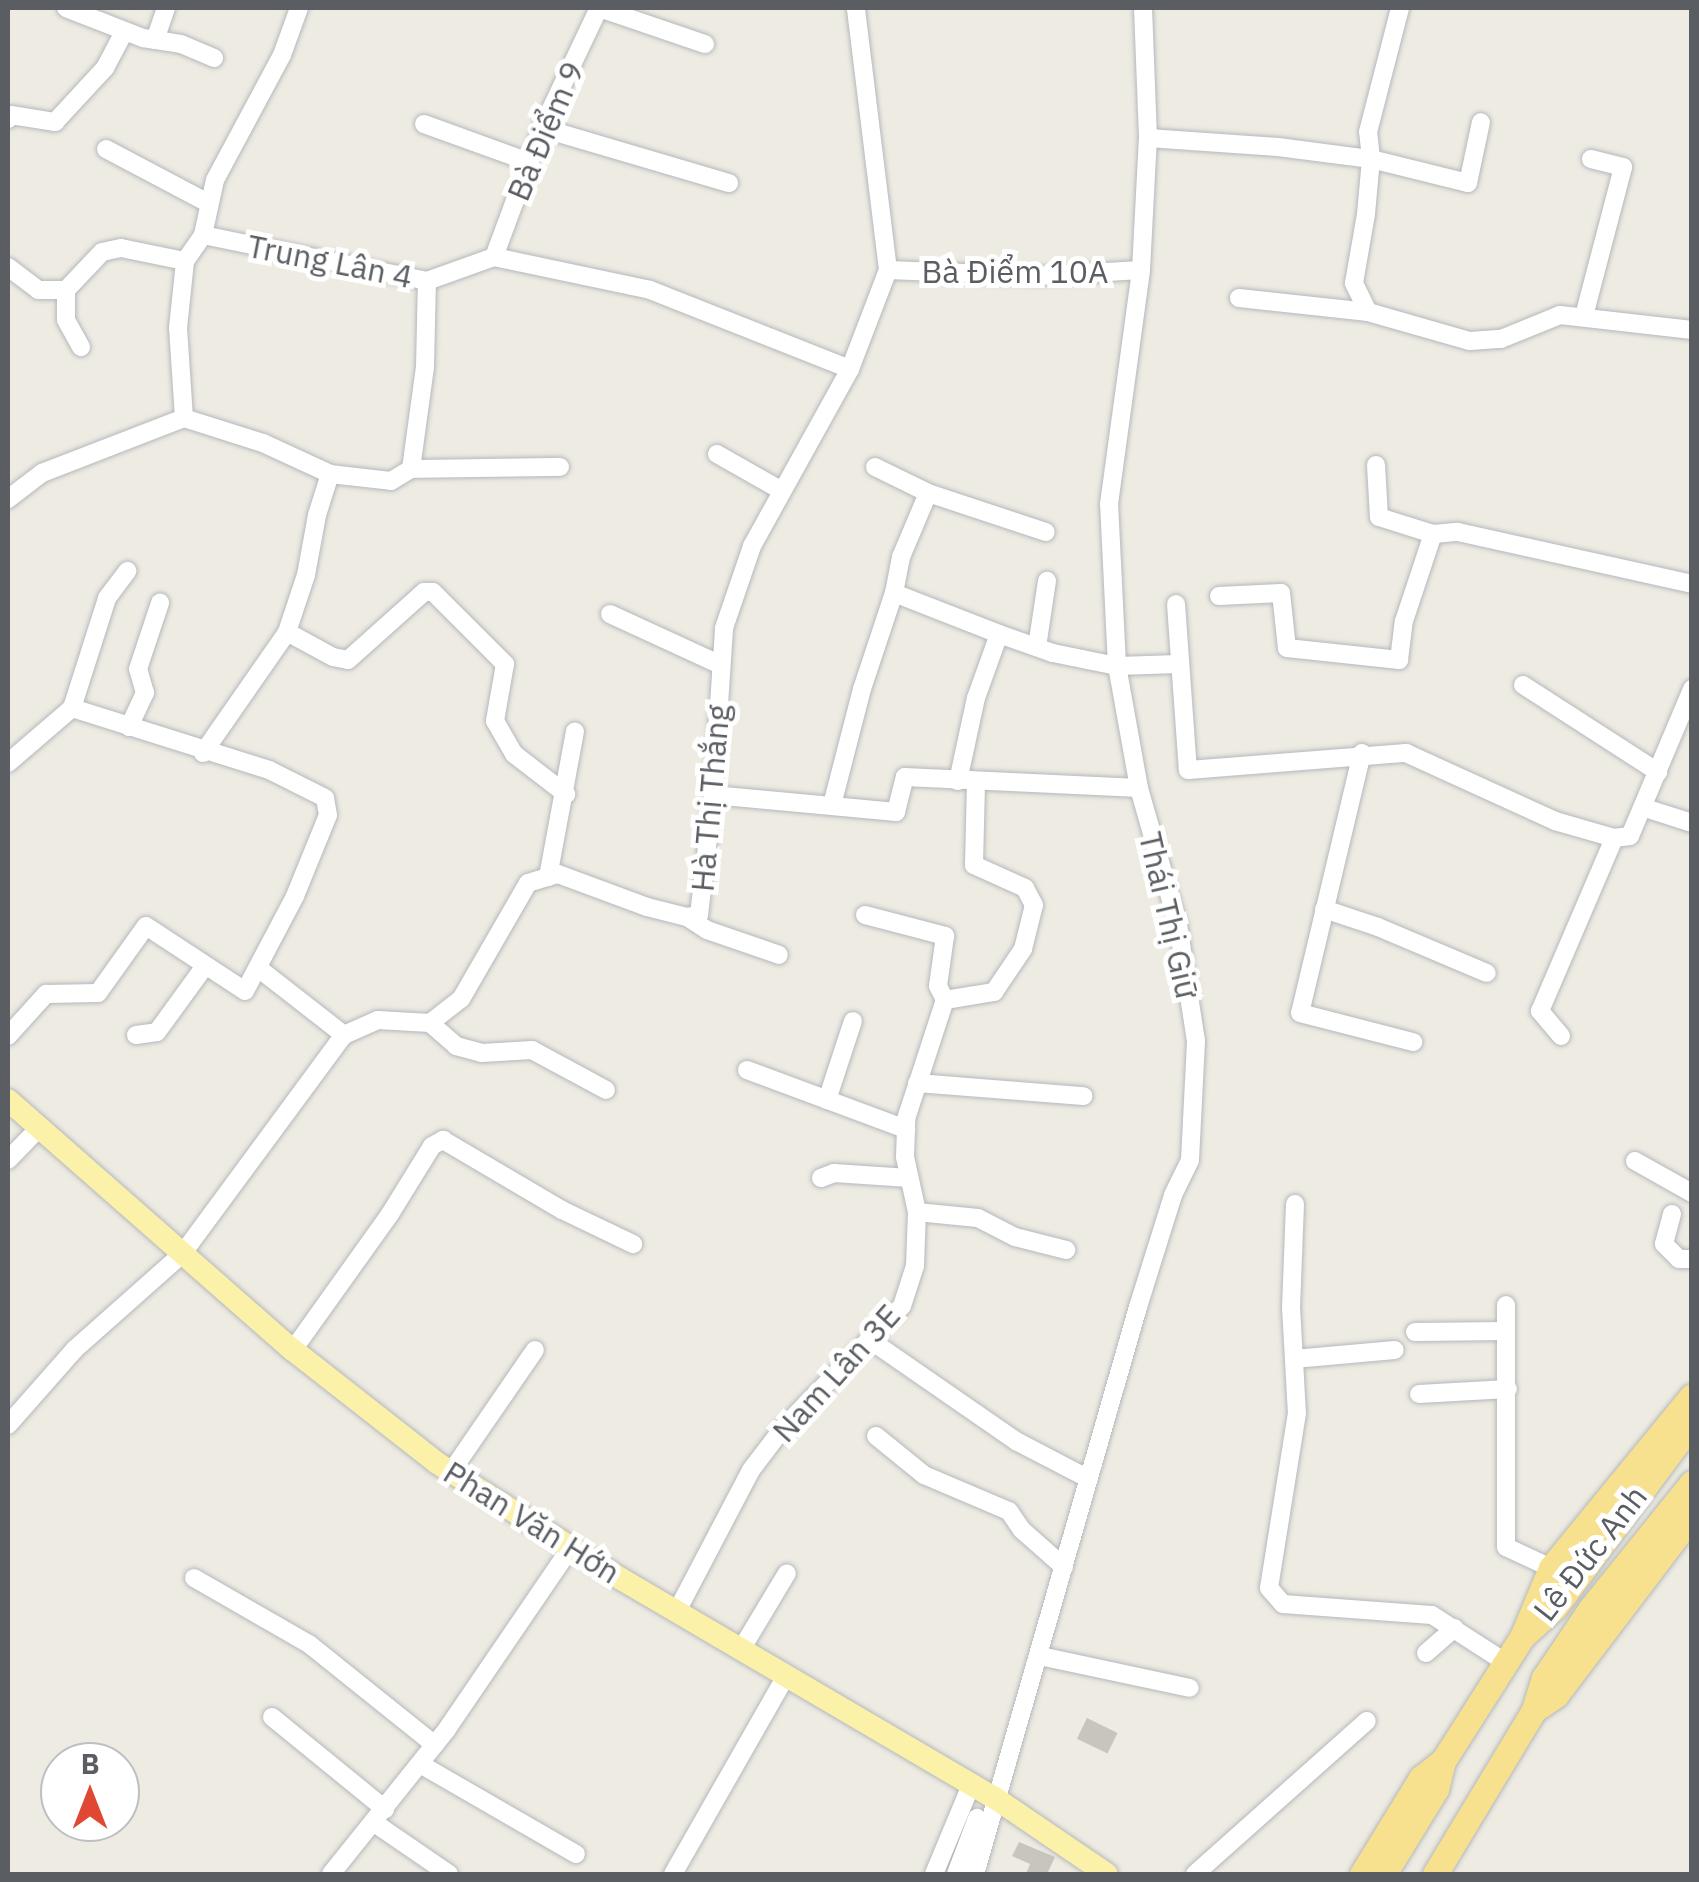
<!DOCTYPE html>
<meta charset="utf-8">
<style>
body{margin:0}
#map{position:relative;width:1699px;height:1882px;overflow:hidden;background:#edebe2;font-family:"IBM Plex Sans",sans-serif}
div>[style]{position:absolute}
[style*='--x']{left:calc(var(--x)*1px);top:calc(var(--y)*1px);width:calc(var(--w)*1px);rotate:calc(var(--a)*1deg)}
.building>*{inset:0;background:#c8c5bf;transform-origin:0 0}
.roads{filter:drop-shadow(0 0 2px #b5b8bc) drop-shadow(0 0 2px #b5b8bc)}
.minor>*{height:18px;margin:-9px;padding:0 9px;transform-origin:9px;border-radius:9px;background:#fff}
.major>*{height:22px;margin:-11px;padding:0 11px;transform-origin:11px;border-radius:11px;background:#fbf1a9}
.highway>*{height:25px;margin:-12.5px;padding:0 12.5px;transform-origin:12.5px;border-radius:12.5px;background:#f8e18e}
span{translate:-50% -50%;white-space:nowrap;text-align:center;line-height:1.15;-webkit-text-stroke:10px #fff;paint-order:stroke}
.street-label{font-size:32px;color:#5a5e62}
.frame{position:absolute;inset:0;border:10px solid #5a5e62;pointer-events:none}
.north{position:absolute;left:40px;top:1742px;width:100px;height:100px;box-sizing:border-box;background:#fff;border:2px solid #bdbfc0;border-radius:50%;rotate:0deg;font-size:28px;font-weight:700;line-height:40px;text-align:center;color:#5a5e62}
.north::after{content:'';display:block;margin:auto;width:35px;height:45px;background:#e04834;clip-path:polygon(50% 0,100% 100%,50% 72%,0 100%)}
</style>
<div id="map">
<div class="building">
<div style="left:1087px;top:1718px;width:34px;height:23px;rotate:26deg"></div>
<div style="clip-path:polygon(1019px 1842px,1055px 1857px,1047px 1874px,1026px 1874px,1030px 1864px,1012px 1856px)"></div>
</div>
<div class="roads">
<div class="minor">
<div style="--x:66;--y:8;--w:83;--a:21.3"></div>
<div style="--x:143;--y:38;--w:38;--a:9"></div>
<div style="--x:181;--y:44;--w:36;--a:23"></div>
<div style="--x:599;--y:8;--w:112;--a:18.8"></div>
<div style="--x:155;--y:40;--w:34;--a:-71"></div>
<div style="--x:8;--y:119;--w:5;--a:-53"></div>
<div style="--x:11;--y:115;--w:45;--a:9"></div>
<div style="--x:55;--y:122;--w:74;--a:-47.2"></div>
<div style="--x:105;--y:68;--w:41;--a:-62.2"></div>
<div style="--x:424;--y:124;--w:112;--a:19.9"></div>
<div style="--x:542;--y:128;--w:195;--a:16.4"></div>
<div style="--x:1148;--y:138;--w:130;--a:4"></div>
<div style="--x:1278;--y:147;--w:94;--a:7.4"></div>
<div style="--x:1371;--y:159;--w:100;--a:13.9"></div>
<div style="--x:1468;--y:183;--w:62;--a:-78"></div>
<div style="--x:106;--y:149;--w:115;--a:27.9"></div>
<div style="--x:203;--y:235;--w:56;--a:-77.7"></div>
<div style="--x:215;--y:180;--w:142;--a:-61.8"></div>
<div style="--x:282;--y:55;--w:50;--a:-70.1"></div>
<div style="--x:494;--y:257;--w:138;--a:-69.6"></div>
<div style="--x:542;--y:128;--w:133;--a:-64.6"></div>
<div style="--x:8;--y:267;--w:38;--a:37"></div>
<div style="--x:38;--y:290;--w:28;--a:0"></div>
<div style="--x:66;--y:290;--w:52;--a:-46.5"></div>
<div style="--x:102;--y:252;--w:19;--a:-12"></div>
<div style="--x:121;--y:248;--w:65;--a:11.5"></div>
<div style="--x:185;--y:261;--w:32;--a:-55"></div>
<div style="--x:203;--y:235;--w:229;--a:11.6"></div>
<div style="--x:427;--y:281;--w:71;--a:-19.7"></div>
<div style="--x:494;--y:257;--w:159;--a:11.9"></div>
<div style="--x:650;--y:290;--w:215;--a:21.6"></div>
<div style="--x:888;--y:270;--w:151;--a:2.3"></div>
<div style="--x:1039;--y:276;--w:102;--a:-3.4"></div>
<div style="--x:66;--y:290;--w:30;--a:90"></div>
<div style="--x:66;--y:320;--w:31;--a:61"></div>
<div style="--x:1239;--y:298;--w:130;--a:6.2"></div>
<div style="--x:1368;--y:312;--w:106;--a:15.9"></div>
<div style="--x:1470;--y:341;--w:31;--a:-4"></div>
<div style="--x:1501;--y:339;--w:64;--a:-22.1"></div>
<div style="--x:1560;--y:315;--w:133;--a:6.5"></div>
<div style="--x:1368;--y:312;--w:32;--a:-116"></div>
<div style="--x:1354;--y:283;--w:70;--a:-80.1"></div>
<div style="--x:1366;--y:214;--w:55;--a:-84.8"></div>
<div style="--x:1371;--y:159;--w:27;--a:-96"></div>
<div style="--x:1368;--y:132;--w:128;--a:-75.5"></div>
<div style="--x:1584;--y:316;--w:154;--a:-75.3"></div>
<div style="--x:1623;--y:167;--w:33;--a:-166"></div>
<div style="--x:184;--y:418;--w:83;--a:17.6"></div>
<div style="--x:263;--y:443;--w:74;--a:24.8"></div>
<div style="--x:717;--y:454;--w:75;--a:29.6"></div>
<div style="--x:1376;--y:465;--w:52;--a:86.7"></div>
<div style="--x:1379;--y:517;--w:57;--a:17.5"></div>
<div style="--x:875;--y:467;--w:59;--a:26.1"></div>
<div style="--x:411;--y:469;--w:149;--a:-0.8"></div>
<div style="--x:8;--y:499;--w:43;--a:-37.4"></div>
<div style="--x:42;--y:473;--w:152;--a:-21.2"></div>
<div style="--x:184;--y:418;--w:90;--a:-93.8"></div>
<div style="--x:178;--y:328;--w:67;--a:-84"></div>
<div style="--x:1219;--y:596;--w:62;--a:-2.8"></div>
<div style="--x:1281;--y:593;--w:55;--a:83.8"></div>
<div style="--x:1287;--y:648;--w:113;--a:6.1"></div>
<div style="--x:1399;--y:660;--w:39;--a:-83"></div>
<div style="--x:1404;--y:621;--w:92;--a:-71.6"></div>
<div style="--x:1433;--y:534;--w:25;--a:-5"></div>
<div style="--x:1458;--y:532;--w:240;--a:12.5"></div>
<div style="--x:1176;--y:604;--w:166;--a:85.9"></div>
<div style="--x:1188;--y:770;--w:219;--a:-4.5"></div>
<div style="--x:1406;--y:753;--w:164;--a:24.5"></div>
<div style="--x:1555;--y:821;--w:61;--a:16.1"></div>
<div style="--x:1614;--y:838;--w:16;--a:-7"></div>
<div style="--x:1630;--y:836;--w:160;--a:-67.1"></div>
<div style="--x:610;--y:614;--w:122;--a:24.7"></div>
<div style="--x:287;--y:632;--w:52;--a:28.5"></div>
<div style="--x:333;--y:657;--w:15;--a:11"></div>
<div style="--x:348;--y:660;--w:102;--a:-41.8"></div>
<div style="--x:424;--y:592;--w:9;--a:0"></div>
<div style="--x:433;--y:592;--w:102;--a:45"></div>
<div style="--x:505;--y:664;--w:58;--a:100"></div>
<div style="--x:495;--y:721;--w:38;--a:60"></div>
<div style="--x:514;--y:754;--w:66;--a:37.6"></div>
<div style="--x:999;--y:634;--w:113;--a:-158.7"></div>
<div style="--x:894;--y:593;--w:37;--a:-79"></div>
<div style="--x:901;--y:557;--w:69;--a:-67.1"></div>
<div style="--x:928;--y:493;--w:124;--a:18.3"></div>
<div style="--x:1037;--y:647;--w:67;--a:-81.4"></div>
<div style="--x:1523;--y:685;--w:161;--a:32.8"></div>
<div style="--x:72;--y:708;--w:115;--a:-72.3"></div>
<div style="--x:107;--y:598;--w:34;--a:-53"></div>
<div style="--x:129;--y:727;--w:38;--a:-65"></div>
<div style="--x:145;--y:693;--w:25;--a:-106"></div>
<div style="--x:138;--y:669;--w:70;--a:-71.6"></div>
<div style="--x:203;--y:753;--w:147;--a:-55.2"></div>
<div style="--x:287;--y:632;--w:60;--a:-71.6"></div>
<div style="--x:306;--y:575;--w:61;--a:-79.6"></div>
<div style="--x:317;--y:515;--w:43;--a:-72.4"></div>
<div style="--x:330;--y:474;--w:61;--a:6.5"></div>
<div style="--x:391;--y:481;--w:23;--a:-31"></div>
<div style="--x:411;--y:469;--w:103;--a:-82.2"></div>
<div style="--x:425;--y:367;--w:86;--a:-88.7"></div>
<div style="--x:1362;--y:753;--w:267;--a:103.4"></div>
<div style="--x:1300;--y:1013;--w:117;--a:14.4"></div>
<div style="--x:8;--y:763;--w:84;--a:-40.7"></div>
<div style="--x:958;--y:781;--w:85;--a:-77.8"></div>
<div style="--x:976;--y:698;--w:68;--a:-70.2"></div>
<div style="--x:999;--y:634;--w:57;--a:19.4"></div>
<div style="--x:1053;--y:653;--w:65;--a:11.5"></div>
<div style="--x:1117;--y:666;--w:62;--a:-1.8"></div>
<div style="--x:713;--y:795;--w:184;--a:5.3"></div>
<div style="--x:896;--y:812;--w:36;--a:-76"></div>
<div style="--x:905;--y:777;--w:234;--a:2.7"></div>
<div style="--x:832;--y:805;--w:120;--a:-75.5"></div>
<div style="--x:862;--y:689;--w:101;--a:-71.6"></div>
<div style="--x:1645;--y:808;--w:49;--a:17.7"></div>
<div style="--x:548;--y:877;--w:148;--a:-79.5"></div>
<div style="--x:1324;--y:909;--w:57;--a:18.4"></div>
<div style="--x:1378;--y:927;--w:118;--a:22.9"></div>
<div style="--x:865;--y:915;--w:83;--a:14.7"></div>
<div style="--x:945;--y:936;--w:50;--a:98"></div>
<div style="--x:938;--y:986;--w:16;--a:63"></div>
<div style="--x:687;--y:917;--w:24;--a:33"></div>
<div style="--x:707;--y:930;--w:76;--a:19.1"></div>
<div style="--x:258;--y:968;--w:109;--a:37.9"></div>
<div style="--x:945;--y:1000;--w:50;--a:-9.3"></div>
<div style="--x:994;--y:992;--w:52;--a:-56"></div>
<div style="--x:1023;--y:949;--w:45;--a:-76"></div>
<div style="--x:1034;--y:905;--w:19;--a:-118"></div>
<div style="--x:1025;--y:888;--w:56;--a:-155.7"></div>
<div style="--x:974;--y:865;--w:82;--a:-88.6"></div>
<div style="--x:430;--y:1023;--w:35;--a:41"></div>
<div style="--x:456;--y:1046;--w:27;--a:15"></div>
<div style="--x:482;--y:1053;--w:50;--a:-3.4"></div>
<div style="--x:532;--y:1050;--w:84;--a:28.4"></div>
<div style="--x:136;--y:1035;--w:21;--a:-8"></div>
<div style="--x:157;--y:1032;--w:82;--a:-54"></div>
<div style="--x:8;--y:1036;--w:57;--a:-47.9"></div>
<div style="--x:46;--y:994;--w:52;--a:-1.1"></div>
<div style="--x:98;--y:993;--w:82;--a:-54.4"></div>
<div style="--x:146;--y:926;--w:118;--a:33.3"></div>
<div style="--x:245;--y:991;--w:107;--a:-62.2"></div>
<div style="--x:295;--y:896;--w:87;--a:-67.8"></div>
<div style="--x:328;--y:815;--w:17;--a:-100"></div>
<div style="--x:325;--y:798;--w:63;--a:-153.4"></div>
<div style="--x:269;--y:770;--w:207;--a:-162.5"></div>
<div style="--x:1561;--y:1036;--w:33;--a:-130"></div>
<div style="--x:1540;--y:1011;--w:188;--a:-66.8"></div>
<div style="--x:747;--y:1070;--w:170;--a:20.4"></div>
<div style="--x:917;--y:1083;--w:167;--a:4.5"></div>
<div style="--x:827;--y:1100;--w:83;--a:-71.8"></div>
<div style="--x:8;--y:1160;--w:46;--a:-45.9"></div>
<div style="--x:1635;--y:1161;--w:65;--a:29.3"></div>
<div style="--x:821;--y:1178;--w:14;--a:-21"></div>
<div style="--x:834;--y:1173;--w:75;--a:3.8"></div>
<div style="--x:1295;--y:1204;--w:103;--a:92.2"></div>
<div style="--x:1291;--y:1307;--w:106;--a:86.8"></div>
<div style="--x:1297;--y:1413;--w:177;--a:99.1"></div>
<div style="--x:1269;--y:1588;--w:21;--a:49"></div>
<div style="--x:1283;--y:1604;--w:149;--a:4.2"></div>
<div style="--x:1432;--y:1615;--w:87;--a:32.8"></div>
<div style="--x:917;--y:1212;--w:61;--a:5.6"></div>
<div style="--x:978;--y:1218;--w:42;--a:27.2"></div>
<div style="--x:1015;--y:1237;--w:53;--a:14.3"></div>
<div style="--x:1672;--y:1214;--w:31;--a:105"></div>
<div style="--x:1664;--y:1244;--w:21;--a:45"></div>
<div style="--x:1679;--y:1259;--w:13;--a:0"></div>
<div style="--x:1506;--y:1331;--w:26;--a:-90"></div>
<div style="--x:1415;--y:1332;--w:91;--a:-0.6"></div>
<div style="--x:1506;--y:1331;--w:216;--a:90"></div>
<div style="--x:1506;--y:1547;--w:50;--a:25"></div>
<div style="--x:870;--y:1340;--w:178;--a:34.7"></div>
<div style="--x:1016;--y:1441;--w:82;--a:27.5"></div>
<div style="--x:293;--y:1350;--w:167;--a:-54.5"></div>
<div style="--x:390;--y:1214;--w:80;--a:-58.3"></div>
<div style="--x:432;--y:1146;--w:13;--a:-29"></div>
<div style="--x:443;--y:1140;--w:138;--a:30.5"></div>
<div style="--x:562;--y:1210;--w:79;--a:25.6"></div>
<div style="--x:1294;--y:1359;--w:101;--a:-5.1"></div>
<div style="--x:1419;--y:1394;--w:89;--a:-3.2"></div>
<div style="--x:8;--y:1425;--w:101;--a:-48.6"></div>
<div style="--x:75;--y:1349;--w:144;--a:-41.6"></div>
<div style="--x:183;--y:1253;--w:271;--a:-53.6"></div>
<div style="--x:344;--y:1035;--w:37;--a:-24"></div>
<div style="--x:378;--y:1020;--w:52;--a:3.3"></div>
<div style="--x:430;--y:1023;--w:39;--a:-38"></div>
<div style="--x:461;--y:999;--w:134;--a:-60"></div>
<div style="--x:528;--y:883;--w:31;--a:-17"></div>
<div style="--x:558;--y:874;--w:95;--a:20.3"></div>
<div style="--x:647;--y:907;--w:41;--a:14"></div>
<div style="--x:687;--y:917;--w:12;--a:-9"></div>
<div style="--x:699;--y:915;--w:121;--a:-83.3"></div>
<div style="--x:713;--y:795;--w:167;--a:-86.2"></div>
<div style="--x:724;--y:628;--w:87;--a:-71.1"></div>
<div style="--x:752;--y:546;--w:202;--a:-61"></div>
<div style="--x:850;--y:369;--w:106;--a:-69"></div>
<div style="--x:888;--y:270;--w:264;--a:-97"></div>
<div style="--x:876;--y:1436;--w:62;--a:39.1"></div>
<div style="--x:924;--y:1475;--w:92;--a:23"></div>
<div style="--x:1009;--y:1511;--w:23;--a:56"></div>
<div style="--x:1022;--y:1530;--w:56;--a:41.4"></div>
<div style="--x:451;--y:1472;--w:148;--a:-55.5"></div>
<div style="--x:194;--y:1578;--w:133;--a:29.9"></div>
<div style="--x:309;--y:1644;--w:161;--a:38.7"></div>
<div style="--x:677;--y:1611;--w:159;--a:-62.3"></div>
<div style="--x:751;--y:1470;--w:53;--a:-52.7"></div>
<div style="--x:783;--y:1428;--w:170;--a:-45.7"></div>
<div style="--x:902;--y:1306;--w:42;--a:-72"></div>
<div style="--x:915;--y:1266;--w:54;--a:-87.9"></div>
<div style="--x:917;--y:1212;--w:56;--a:-102.3"></div>
<div style="--x:905;--y:1157;--w:38;--a:-88"></div>
<div style="--x:906;--y:1119;--w:125;--a:-71.9"></div>
<div style="--x:742;--y:1648;--w:87;--a:-59"></div>
<div style="--x:1426;--y:1653;--w:38;--a:-41"></div>
<div style="--x:1040;--y:1656;--w:153;--a:12"></div>
<div style="--x:272;--y:1717;--w:146;--a:39.2"></div>
<div style="--x:420;--y:1764;--w:180;--a:30"></div>
<div style="--x:373;--y:1822;--w:92;--a:34.4"></div>
<div style="--x:331;--y:1874;--w:186;--a:-51.3"></div>
<div style="--x:447;--y:1729;--w:220;--a:-55.7"></div>
<div style="--x:673;--y:1874;--w:230;--a:-60.3"></div>
<div style="--x:934;--y:1874;--w:96;--a:-67.4"></div>
<div style="--x:956;--y:1874;--w:60;--a:-69.4"></div>
<div style="--x:975;--y:1874;--w:590;--a:-73.96"></div>
<div style="--x:1138;--y:1307;--w:117;--a:-72.6"></div>
<div style="--x:1173;--y:1195;--w:39;--a:-64"></div>
<div style="--x:1190;--y:1160;--w:119;--a:-87.1"></div>
<div style="--x:1196;--y:1041;--w:117;--a:-98.8"></div>
<div style="--x:1178;--y:925;--w:142;--a:-105.9"></div>
<div style="--x:1139;--y:788;--w:124;--a:-100.2"></div>
<div style="--x:1117;--y:666;--w:162;--a:-92.8"></div>
<div style="--x:1109;--y:504;--w:236;--a:-82.2"></div>
<div style="--x:1141;--y:270;--w:132;--a:-87"></div>
<div style="--x:1148;--y:138;--w:130;--a:-92.2"></div>
<div style="--x:1195;--y:1874;--w:230;--a:-41.7"></div>
</div>
<div class="major">
<div style="--x:8;--y:1100;--w:379;--a:41.3"></div>
<div style="--x:293;--y:1350;--w:183;--a:38.1"></div>
<div style="--x:437;--y:1463;--w:220;--a:32.2"></div>
<div style="--x:623;--y:1580;--w:431;--a:30.4"></div>
<div style="--x:995;--y:1798;--w:135;--a:34.2"></div>
</div>
<div class="highway">
<div style="--x:1525;--y:1634;--w:40;--a:-42"></div>
<div style="--x:1555;--y:1607;--w:229;--a:-53.3"></div>
<div style="--x:1534;--y:1710;--w:27;--a:-34"></div>
<div style="--x:1556;--y:1695;--w:225;--a:-52.8"></div>
<div style="--x:1362;--y:1874;--w:113;--a:-58.4"></div>
<div style="--x:1421;--y:1778;--w:28;--a:-38"></div>
<div style="--x:1384;--y:1874;--w:100;--a:-58.5"></div>
<div style="--x:1436;--y:1789;--w:29;--a:-76"></div>
<div style="--x:1443;--y:1761;--w:147;--a:-57.5"></div>
<div style="--x:1522;--y:1637;--w:75;--a:-67.2"></div>
<div style="--x:1551;--y:1568;--w:222;--a:-50.7"></div>
<div style="--x:1435;--y:1874;--w:192;--a:-58.9"></div>
<div style="--x:1534;--y:1710;--w:34;--a:-73"></div>
<div style="--x:1544;--y:1678;--w:84;--a:-56.1"></div>
<div style="--x:1591;--y:1608;--w:161;--a:-51.1"></div>
</div>
</div>
<div class="street-label">
<span style="left:545px;top:131px;rotate:-67deg">Bà Điểm 9</span>
<span style="left:330px;top:261px;rotate:11deg">Trung Lân 4</span>
<span style="left:1015px;top:271px">Bà Điểm 10A</span>
<span style="left:710px;top:798px;rotate:-85deg">Hà Thị Thắng</span>
<span style="left:1169px;top:915px;rotate:77deg">Thái Thị Giữ</span>
<span style="left:836px;top:1373px;rotate:-48deg">Nam Lân 3E</span>
<span style="left:532px;top:1522px;rotate:32deg">Phan Văn Hớn</span>
<span style="left:1590px;top:1553px;rotate:-52deg">Lê Đức Anh</span>
</div>
<div class="frame"></div>
<div class="north">B</div>
</div>
